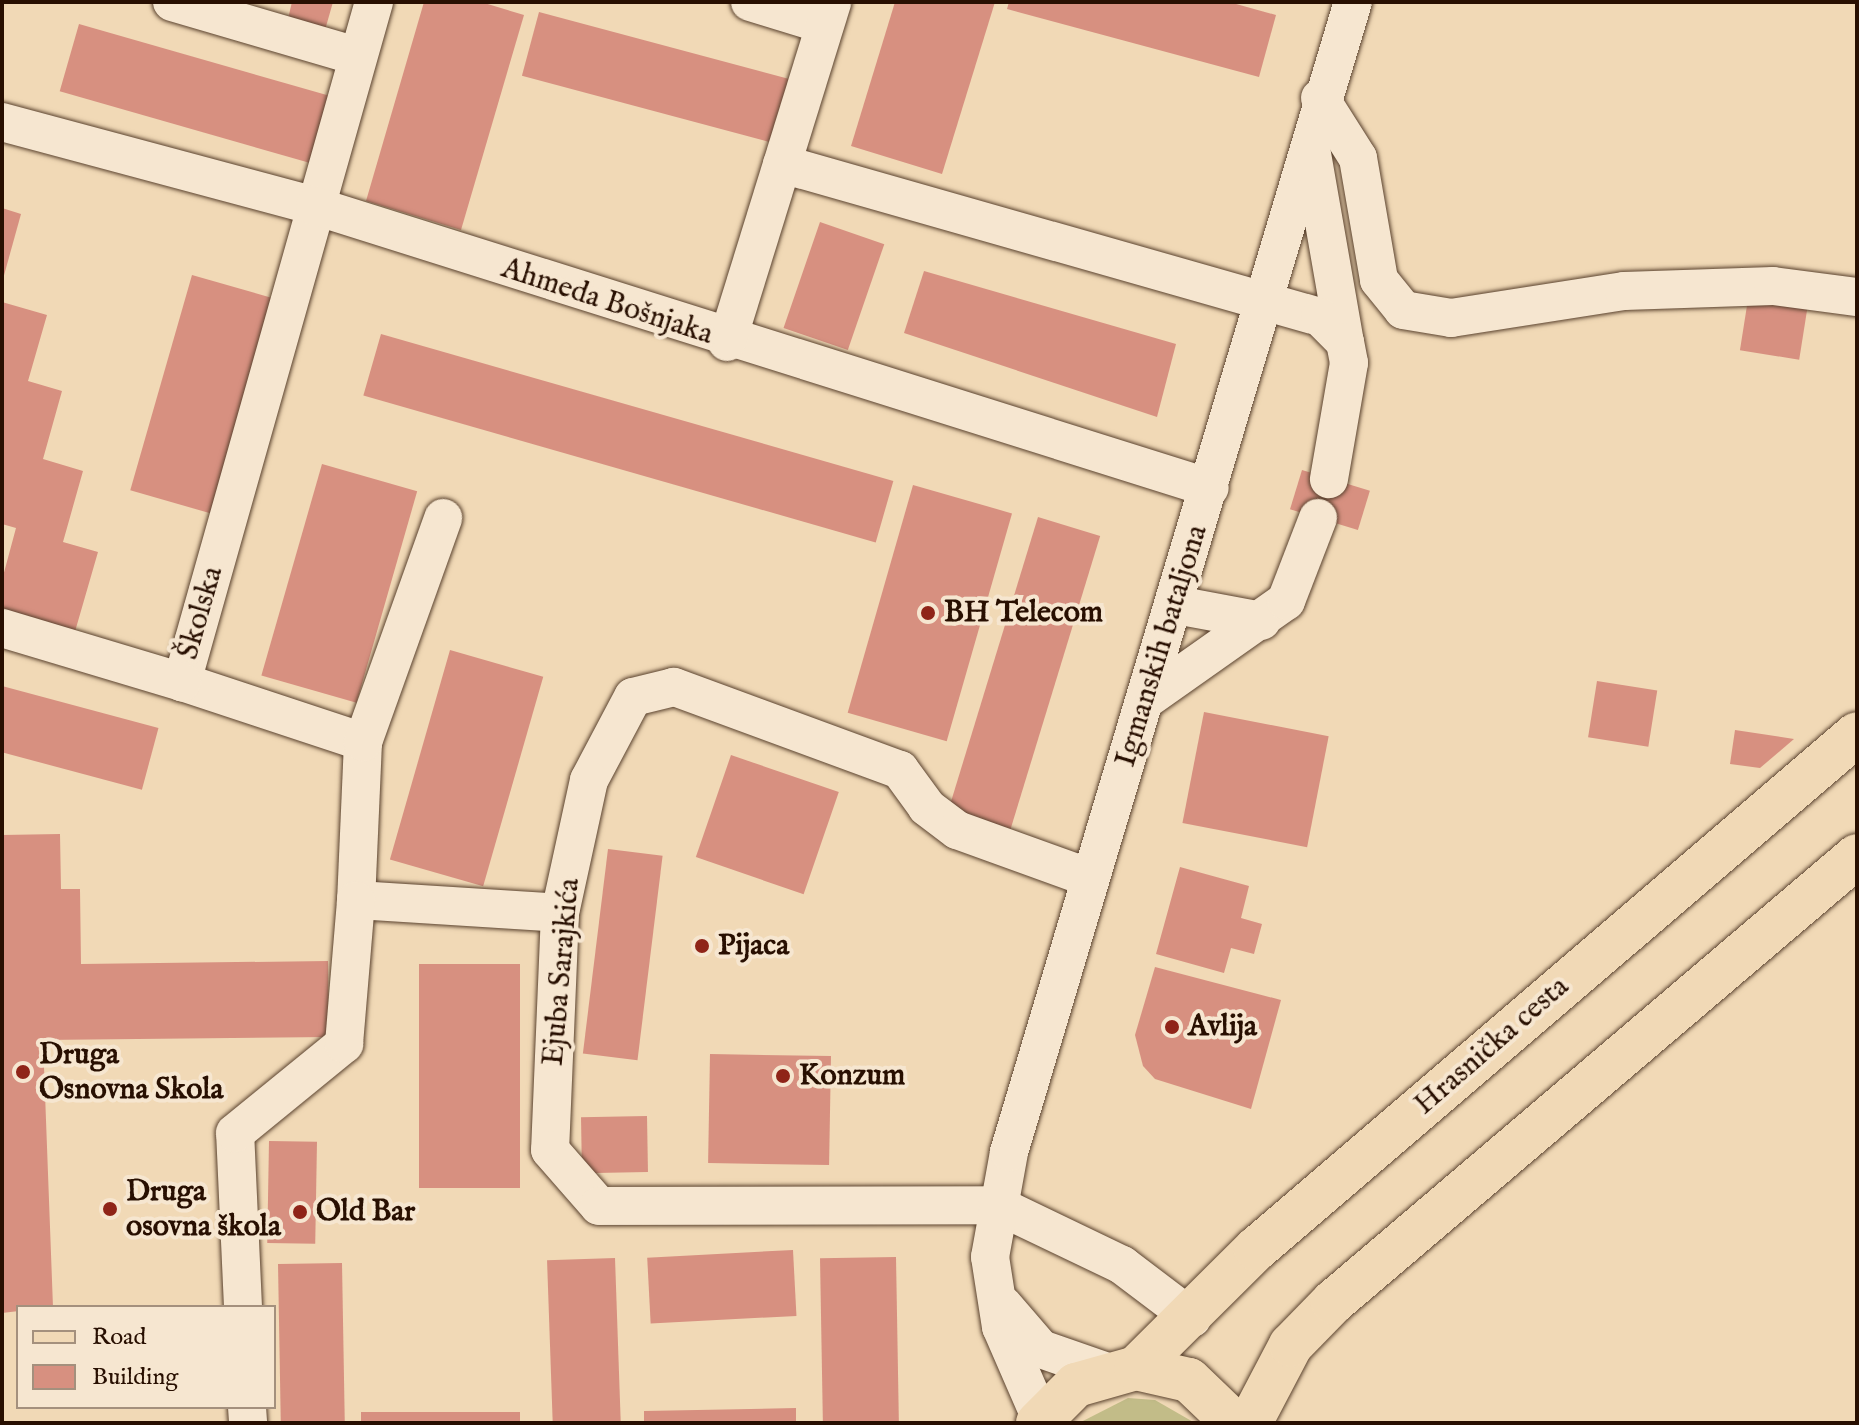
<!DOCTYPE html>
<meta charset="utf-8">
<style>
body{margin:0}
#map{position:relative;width:1859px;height:1425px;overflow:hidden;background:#f1d9b6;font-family:"IM FELL English",serif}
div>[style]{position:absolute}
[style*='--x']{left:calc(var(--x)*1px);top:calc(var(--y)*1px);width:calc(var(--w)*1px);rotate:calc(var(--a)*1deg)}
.green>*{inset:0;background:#c2bc88}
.building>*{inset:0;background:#d79080;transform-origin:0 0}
.roads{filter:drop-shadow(0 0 2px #5a422e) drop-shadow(0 0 2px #5a422e)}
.minor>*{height:38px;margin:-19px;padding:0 19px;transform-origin:19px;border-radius:19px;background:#f6e6d0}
.major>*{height:44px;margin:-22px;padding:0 22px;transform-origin:22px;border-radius:22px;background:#f1d9b6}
.dots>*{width:22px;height:22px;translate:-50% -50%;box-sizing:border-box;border:4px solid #f6e6d0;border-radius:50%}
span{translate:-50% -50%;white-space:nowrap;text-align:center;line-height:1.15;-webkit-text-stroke:8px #f6e6d0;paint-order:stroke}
.street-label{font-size:30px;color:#280f01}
.poi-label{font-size:30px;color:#280f01;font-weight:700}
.left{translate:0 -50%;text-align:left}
.frame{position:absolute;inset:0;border:4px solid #280f01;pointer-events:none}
.legend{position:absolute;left:16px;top:1305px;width:260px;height:104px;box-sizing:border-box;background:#f6e6d0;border:2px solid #a4907d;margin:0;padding:10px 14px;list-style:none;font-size:24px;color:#280f01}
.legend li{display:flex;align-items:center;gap:16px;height:40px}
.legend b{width:40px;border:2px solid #a4907d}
</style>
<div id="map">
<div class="green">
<div style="clip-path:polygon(1128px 1398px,1155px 1400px,1195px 1423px,1079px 1423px)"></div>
</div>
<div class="building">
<div style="clip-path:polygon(292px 2px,333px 2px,323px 37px,286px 27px)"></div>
<div style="clip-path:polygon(424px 2px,481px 2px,524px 15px,461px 230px,366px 201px)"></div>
<div style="clip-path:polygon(895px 2px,995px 2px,942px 174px,851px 146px)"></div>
<div style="clip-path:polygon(1009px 2px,1229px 2px,1276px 15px,1259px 77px,1007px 9px)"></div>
<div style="left:539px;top:12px;width:259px;height:66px;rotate:15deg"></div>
<div style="left:79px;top:24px;width:265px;height:70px;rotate:16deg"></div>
<div style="clip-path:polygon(2px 208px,21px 214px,3px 279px,2px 279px)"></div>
<div style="left:820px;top:222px;width:68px;height:112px;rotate:19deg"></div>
<div style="clip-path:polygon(924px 271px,1176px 344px,1157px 417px,904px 333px)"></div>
<div style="left:192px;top:275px;width:96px;height:224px;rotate:16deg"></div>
<div style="left:1749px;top:293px;width:60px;height:58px;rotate:9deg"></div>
<div style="clip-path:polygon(2px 302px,47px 315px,28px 381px,62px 391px,43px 459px,83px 471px,63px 542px,98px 552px,74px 635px,2px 614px,2px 580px,16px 528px,2px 524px)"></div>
<div style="left:381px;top:334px;width:533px;height:64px;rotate:16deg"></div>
<div style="left:322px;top:464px;width:99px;height:220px;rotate:16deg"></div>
<div style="left:1302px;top:470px;width:71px;height:41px;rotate:17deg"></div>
<div style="left:913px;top:485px;width:103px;height:237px;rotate:16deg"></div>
<div style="left:1038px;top:517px;width:65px;height:311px;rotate:17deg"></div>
<div style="left:450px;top:650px;width:97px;height:218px;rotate:16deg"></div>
<div style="left:1597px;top:681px;width:61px;height:57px;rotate:9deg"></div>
<div style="left:2px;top:686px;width:162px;height:64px;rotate:15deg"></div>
<div style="left:1204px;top:712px;width:127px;height:113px;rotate:11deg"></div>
<div style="clip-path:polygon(1735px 730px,1794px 739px,1760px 768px,1730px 764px)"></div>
<div style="left:731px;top:755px;width:114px;height:108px;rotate:19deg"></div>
<div style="clip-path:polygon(60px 834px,61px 889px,80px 889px,81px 964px,328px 961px,329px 1037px,43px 1040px,53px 1307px,2px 1313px,2px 835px)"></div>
<div style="left:608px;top:849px;width:55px;height:206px;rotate:7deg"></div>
<div style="clip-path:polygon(1180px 867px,1249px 886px,1241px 918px,1262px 924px,1254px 954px,1231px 948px,1224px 973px,1156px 954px)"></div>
<div style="left:419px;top:964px;width:101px;height:224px"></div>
<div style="clip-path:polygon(1155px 967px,1281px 1000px,1251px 1109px,1155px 1079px,1143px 1066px,1135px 1035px)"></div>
<div style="left:710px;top:1054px;width:121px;height:109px;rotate:1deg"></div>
<div style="left:647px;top:1116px;width:56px;height:66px;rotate:89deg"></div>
<div style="left:269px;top:1141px;width:48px;height:102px;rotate:1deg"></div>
<div style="left:793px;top:1250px;width:66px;height:146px;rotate:87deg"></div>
<div style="left:896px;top:1257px;width:166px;height:76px;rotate:89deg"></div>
<div style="left:615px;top:1258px;width:165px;height:68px;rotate:88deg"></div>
<div style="left:342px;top:1263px;width:160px;height:64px;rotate:89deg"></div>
<div style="clip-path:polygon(796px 1408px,796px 1423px,644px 1423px,644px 1411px)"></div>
<div style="left:361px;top:1412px;width:159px;height:11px"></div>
</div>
<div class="roads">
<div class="minor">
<div style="--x:172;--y:2;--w:193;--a:16.3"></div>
<div style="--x:374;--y:2;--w:707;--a:105.77"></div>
<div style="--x:182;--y:682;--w:191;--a:18.3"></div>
<div style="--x:363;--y:742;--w:158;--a:92.5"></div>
<div style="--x:356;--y:900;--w:204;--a:3.6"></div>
<div style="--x:750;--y:2;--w:78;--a:17"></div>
<div style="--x:1320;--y:98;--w:71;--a:57.7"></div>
<div style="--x:1358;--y:158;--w:124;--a:80.2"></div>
<div style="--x:1379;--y:280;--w:38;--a:51"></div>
<div style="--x:1403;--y:310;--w:49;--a:9.5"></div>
<div style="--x:1451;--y:318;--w:175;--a:-8.9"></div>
<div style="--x:1624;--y:291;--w:149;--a:-1.9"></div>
<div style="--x:1773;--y:286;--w:85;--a:7.5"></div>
<div style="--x:2;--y:122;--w:324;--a:15"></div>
<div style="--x:315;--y:206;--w:938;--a:17.49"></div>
<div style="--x:1311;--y:148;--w:197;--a:80.1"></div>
<div style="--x:782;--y:164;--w:559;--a:15.88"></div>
<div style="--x:1320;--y:317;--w:35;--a:45"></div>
<div style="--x:1345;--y:342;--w:21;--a:79"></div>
<div style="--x:1349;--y:363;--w:118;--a:99.8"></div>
<div style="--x:727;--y:342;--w:356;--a:-72.8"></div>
<div style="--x:1176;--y:605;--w:87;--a:10.5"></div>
<div style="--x:2;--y:628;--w:188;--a:16.7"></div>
<div style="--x:1147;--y:699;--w:170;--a:-35.2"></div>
<div style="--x:1286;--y:601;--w:89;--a:-68.9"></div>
<div style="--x:363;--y:742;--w:238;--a:-70.3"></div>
<div style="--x:1090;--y:878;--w:141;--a:-160.2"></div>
<div style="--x:957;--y:830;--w:38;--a:-143"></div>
<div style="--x:927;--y:807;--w:46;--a:-126.1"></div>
<div style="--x:900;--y:770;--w:241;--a:-159.8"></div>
<div style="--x:674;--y:687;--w:42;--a:166.3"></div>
<div style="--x:633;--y:697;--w:94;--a:117.9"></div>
<div style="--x:589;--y:780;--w:136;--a:102.3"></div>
<div style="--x:560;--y:913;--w:237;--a:92.4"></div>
<div style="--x:550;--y:1150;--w:74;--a:48.8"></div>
<div style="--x:599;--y:1206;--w:398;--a:-0.1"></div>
<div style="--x:997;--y:1205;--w:139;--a:25.6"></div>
<div style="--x:1122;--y:1265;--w:88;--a:37.1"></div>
<div style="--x:1003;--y:1305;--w:58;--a:49.2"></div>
<div style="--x:1041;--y:1349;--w:70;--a:19.2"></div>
<div style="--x:243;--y:1307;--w:174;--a:-92.6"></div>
<div style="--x:235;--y:1133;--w:141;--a:-39.2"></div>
<div style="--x:344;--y:1044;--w:144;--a:-85.2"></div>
<div style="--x:247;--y:1407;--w:16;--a:86"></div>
<div style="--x:1041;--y:1419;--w:100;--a:-113.5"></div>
<div style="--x:1001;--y:1327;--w:71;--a:-98.9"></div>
<div style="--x:990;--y:1257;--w:107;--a:-79.7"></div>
<div style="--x:1009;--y:1152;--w:1200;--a:-73.35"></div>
</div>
<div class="major">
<div style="--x:1136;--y:1368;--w:169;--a:-44.8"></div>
<div style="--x:1256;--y:1249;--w:791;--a:-40.59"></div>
<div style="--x:1038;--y:1423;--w:54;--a:-45"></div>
<div style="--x:1076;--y:1385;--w:62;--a:-15.8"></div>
<div style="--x:1136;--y:1368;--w:54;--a:12.8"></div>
<div style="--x:1189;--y:1380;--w:62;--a:43.7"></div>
<div style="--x:1250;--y:1423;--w:88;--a:-62.3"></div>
<div style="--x:1291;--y:1345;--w:60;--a:-45.7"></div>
<div style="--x:1333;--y:1302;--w:688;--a:-40.4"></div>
</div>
</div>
<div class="dots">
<div style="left:928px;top:613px;background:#8f2418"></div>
<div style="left:702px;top:946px;background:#8f2418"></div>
<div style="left:1172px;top:1027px;background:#8f2418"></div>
<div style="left:23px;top:1072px;background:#8f2418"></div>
<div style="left:783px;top:1076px;background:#8f2418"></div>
<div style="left:110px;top:1209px;background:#8f2418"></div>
<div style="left:300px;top:1212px;background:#8f2418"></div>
</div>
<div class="street-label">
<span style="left:607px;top:302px;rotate:18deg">Ahmeda Bošnjaka</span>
<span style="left:201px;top:613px;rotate:-74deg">Školska</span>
<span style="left:1162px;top:646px;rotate:-73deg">Igmanskih bataljona</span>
<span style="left:562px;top:972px;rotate:-85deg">Ejuba Sarajkića</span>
<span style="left:1492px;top:1046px;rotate:-41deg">Hrasnička cesta</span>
</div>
<div class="poi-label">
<span class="left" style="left:944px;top:613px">BH Telecom</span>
<span class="left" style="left:718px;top:946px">Pijaca</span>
<span class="left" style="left:1188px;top:1027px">Avlija</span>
<span class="left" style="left:39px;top:1072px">Druga<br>Osnovna Skola</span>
<span class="left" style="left:799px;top:1076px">Konzum</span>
<span class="left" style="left:126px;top:1209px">Druga<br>osovna škola</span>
<span class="left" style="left:316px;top:1212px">Old Bar</span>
</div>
<div class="frame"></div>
<ul class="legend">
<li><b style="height:10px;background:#f1d9b6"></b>Road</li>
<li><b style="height:22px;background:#d79080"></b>Building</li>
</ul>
</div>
